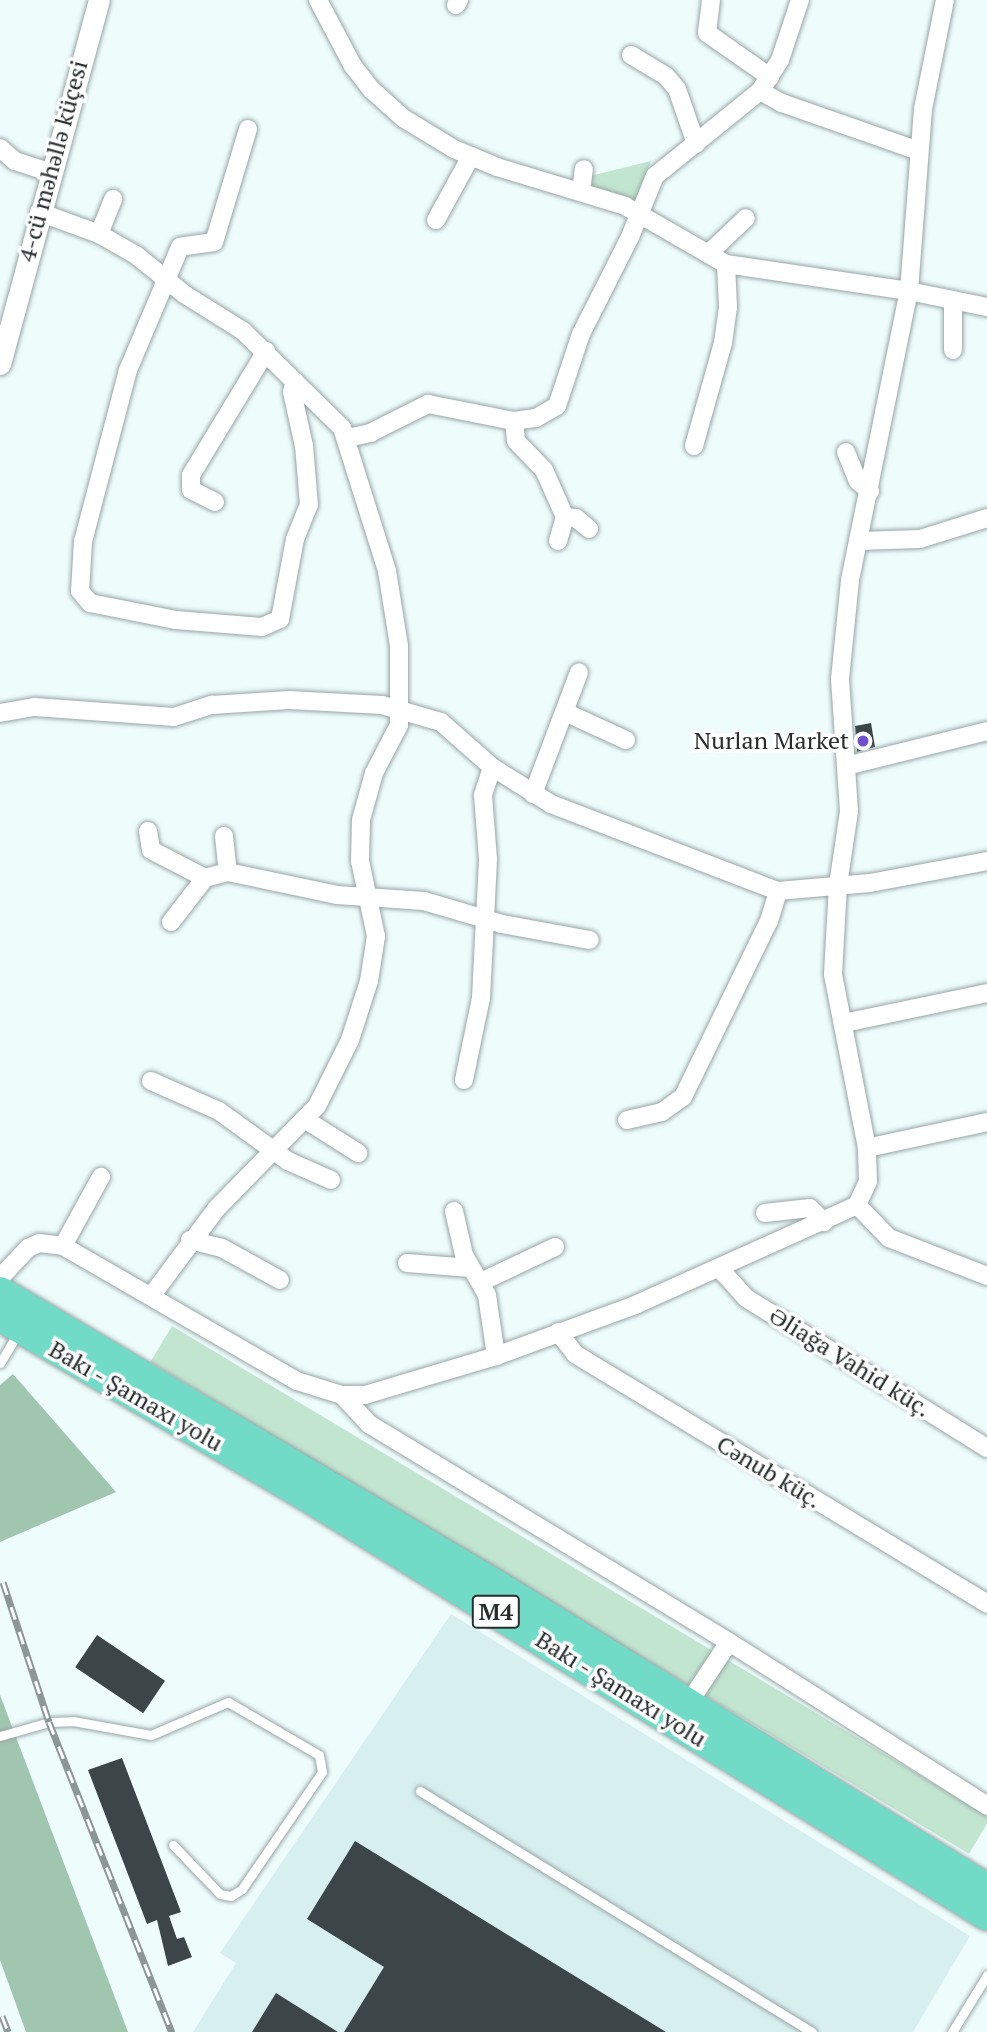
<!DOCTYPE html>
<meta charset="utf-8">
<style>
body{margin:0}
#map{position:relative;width:987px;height:2032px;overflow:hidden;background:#eefcfc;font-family:"PT Serif",serif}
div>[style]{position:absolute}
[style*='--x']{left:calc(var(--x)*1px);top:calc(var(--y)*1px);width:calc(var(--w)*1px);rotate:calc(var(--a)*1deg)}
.built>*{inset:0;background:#d8eff0}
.green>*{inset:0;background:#c2e5d0;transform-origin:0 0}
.forest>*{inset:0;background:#a1c6b0}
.building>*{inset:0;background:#3c4649;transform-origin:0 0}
.roads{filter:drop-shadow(0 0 2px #98a5a5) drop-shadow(0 0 2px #98a5a5)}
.service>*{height:9px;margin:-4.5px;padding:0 4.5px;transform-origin:4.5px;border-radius:4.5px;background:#fff}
.minor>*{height:18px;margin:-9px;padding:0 9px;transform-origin:9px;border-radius:9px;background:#fff}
.tertiary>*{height:21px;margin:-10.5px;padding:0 10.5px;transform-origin:10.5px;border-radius:10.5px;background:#fff}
.trunk>*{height:30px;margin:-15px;padding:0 15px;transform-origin:15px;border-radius:15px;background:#72dbc7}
.rail>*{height:7px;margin-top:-3.5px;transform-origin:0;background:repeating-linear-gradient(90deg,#fff 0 13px,#8c9696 0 26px);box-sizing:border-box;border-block:2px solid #8c9696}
.dots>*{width:19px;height:19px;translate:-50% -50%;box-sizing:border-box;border:4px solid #fff;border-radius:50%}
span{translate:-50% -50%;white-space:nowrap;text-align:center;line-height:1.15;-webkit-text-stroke:7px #fff;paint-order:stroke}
.shield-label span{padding:2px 5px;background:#fff;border:2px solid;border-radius:5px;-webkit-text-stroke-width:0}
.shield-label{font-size:23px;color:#272c2c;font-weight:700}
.street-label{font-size:24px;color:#272c2c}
.poi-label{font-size:24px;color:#272c2c}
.right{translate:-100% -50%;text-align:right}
</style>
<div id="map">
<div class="built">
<div style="clip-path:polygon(451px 1614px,970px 1936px,913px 2032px,193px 2032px,236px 1963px,220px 1953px)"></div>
</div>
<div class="green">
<div style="clip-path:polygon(651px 161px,636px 201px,593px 188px,590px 176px)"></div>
<div style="left:172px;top:1326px;width:955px;height:42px;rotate:31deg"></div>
</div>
<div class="forest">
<div style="clip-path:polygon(13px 1374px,116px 1492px,0 1542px,0 1385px)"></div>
<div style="clip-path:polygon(0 1695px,128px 2032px,26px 2032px,0 1960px)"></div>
</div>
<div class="building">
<div style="clip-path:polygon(871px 723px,875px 747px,857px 752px,855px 726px)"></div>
<div style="left:97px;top:1635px;width:82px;height:39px;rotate:34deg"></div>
<div style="clip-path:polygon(122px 1758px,181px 1912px,169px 1916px,177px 1939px,184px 1937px,192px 1957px,168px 1966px,157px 1920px,147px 1924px,88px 1770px)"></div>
<div style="clip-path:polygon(355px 1841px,666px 2032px,344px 2032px,384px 1967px,307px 1919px)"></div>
<div style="clip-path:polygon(276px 1993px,338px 2032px,252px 2032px)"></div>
</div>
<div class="roads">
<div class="service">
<div style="--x:0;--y:1363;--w:35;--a:-59"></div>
<div style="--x:0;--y:1736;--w:51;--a:-15.9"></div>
<div style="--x:49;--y:1722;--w:24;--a:-2"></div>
<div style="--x:73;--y:1721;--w:79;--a:10.2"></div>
<div style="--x:151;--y:1735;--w:84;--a:-23.2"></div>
<div style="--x:228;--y:1702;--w:105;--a:30.2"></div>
<div style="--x:319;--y:1755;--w:17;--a:80"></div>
<div style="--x:322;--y:1772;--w:142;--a:124.4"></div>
<div style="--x:242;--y:1889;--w:13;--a:148"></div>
<div style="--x:231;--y:1896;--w:11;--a:-170"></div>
<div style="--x:220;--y:1894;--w:68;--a:-133.8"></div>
<div style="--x:420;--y:1791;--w:460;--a:31.6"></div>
<div style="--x:952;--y:2032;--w:67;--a:-58.4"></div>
</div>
<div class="minor">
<div style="--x:318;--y:0;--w:75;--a:62.1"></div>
<div style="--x:353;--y:66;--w:31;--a:52"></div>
<div style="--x:372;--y:90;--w:42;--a:42.1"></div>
<div style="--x:403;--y:118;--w:60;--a:31.3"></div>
<div style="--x:454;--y:149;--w:47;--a:22.7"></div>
<div style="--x:497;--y:167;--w:134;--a:16.9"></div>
<div style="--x:625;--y:206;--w:116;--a:29.9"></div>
<div style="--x:726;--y:264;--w:185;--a:8.4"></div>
<div style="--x:909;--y:291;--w:80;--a:11.6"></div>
<div style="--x:711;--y:0;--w:33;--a:97"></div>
<div style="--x:707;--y:33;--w:77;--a:34.9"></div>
<div style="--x:456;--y:5;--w:6;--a:-59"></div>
<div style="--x:631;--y:55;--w:41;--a:31"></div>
<div style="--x:666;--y:76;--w:17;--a:50"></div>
<div style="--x:677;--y:89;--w:58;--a:70.9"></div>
<div style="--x:760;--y:91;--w:25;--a:29"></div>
<div style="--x:782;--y:103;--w:145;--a:19.3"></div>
<div style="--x:248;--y:129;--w:118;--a:106.7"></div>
<div style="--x:214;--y:242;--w:34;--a:172"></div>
<div style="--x:180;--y:247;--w:134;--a:112.9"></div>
<div style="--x:128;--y:370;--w:177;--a:104.7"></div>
<div style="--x:83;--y:541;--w:50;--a:93.4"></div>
<div style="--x:80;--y:591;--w:16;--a:50"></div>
<div style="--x:90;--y:603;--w:88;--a:11.2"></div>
<div style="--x:176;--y:620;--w:86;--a:4.7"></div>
<div style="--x:262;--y:627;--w:20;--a:-24"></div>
<div style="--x:280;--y:619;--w:81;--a:-79.4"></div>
<div style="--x:295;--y:539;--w:37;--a:-68"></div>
<div style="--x:309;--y:505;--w:59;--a:-94.8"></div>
<div style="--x:304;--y:446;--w:55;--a:-102.5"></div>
<div style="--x:292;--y:392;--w:11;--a:-75"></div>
<div style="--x:0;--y:148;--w:20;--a:41"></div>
<div style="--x:15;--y:161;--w:36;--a:18"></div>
<div style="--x:581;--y:192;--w:23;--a:-83"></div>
<div style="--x:39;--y:212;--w:64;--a:20.1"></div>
<div style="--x:99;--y:234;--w:43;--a:29.6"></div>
<div style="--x:136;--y:255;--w:62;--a:39.1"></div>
<div style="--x:184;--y:294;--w:70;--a:32.1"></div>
<div style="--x:243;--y:331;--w:139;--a:44.4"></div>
<div style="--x:342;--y:428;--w:150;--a:72.5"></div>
<div style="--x:387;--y:571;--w:76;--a:80.9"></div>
<div style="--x:399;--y:646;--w:79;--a:90"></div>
<div style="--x:399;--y:725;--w:54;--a:117.5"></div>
<div style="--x:374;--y:773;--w:49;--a:105.5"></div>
<div style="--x:361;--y:820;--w:41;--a:91.4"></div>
<div style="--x:360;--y:861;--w:77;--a:78"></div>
<div style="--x:376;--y:936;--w:46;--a:98.8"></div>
<div style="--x:369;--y:981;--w:62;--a:107.9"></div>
<div style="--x:350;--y:1040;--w:74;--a:116.6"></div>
<div style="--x:317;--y:1106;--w:143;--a:134.4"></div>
<div style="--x:217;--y:1208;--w:109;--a:126.8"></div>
<div style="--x:436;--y:220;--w:73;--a:-61.3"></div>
<div style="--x:99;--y:234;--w:38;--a:-68"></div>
<div style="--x:708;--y:254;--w:52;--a:-43.5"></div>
<div style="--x:953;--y:300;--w:50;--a:90"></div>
<div style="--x:514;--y:421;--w:20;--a:84"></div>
<div style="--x:516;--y:441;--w:40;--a:46"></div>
<div style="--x:544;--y:470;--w:51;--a:65.9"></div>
<div style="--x:565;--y:517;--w:11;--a:5"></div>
<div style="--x:576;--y:518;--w:17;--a:40"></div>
<div style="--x:347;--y:438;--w:24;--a:-12"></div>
<div style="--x:370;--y:433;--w:65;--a:-26.6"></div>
<div style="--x:428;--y:404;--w:88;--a:11.2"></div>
<div style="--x:514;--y:421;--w:22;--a:-8"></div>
<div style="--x:536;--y:418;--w:24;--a:-30"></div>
<div style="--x:557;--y:406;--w:76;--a:-71.6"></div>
<div style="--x:581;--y:334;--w:109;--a:-63.2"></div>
<div style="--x:630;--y:237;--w:66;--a:-67.7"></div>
<div style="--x:655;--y:176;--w:135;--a:-39"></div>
<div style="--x:760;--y:91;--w:37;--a:-57"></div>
<div style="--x:780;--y:60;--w:63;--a:-71.6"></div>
<div style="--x:694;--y:446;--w:107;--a:-74.3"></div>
<div style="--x:723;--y:343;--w:36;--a:-82"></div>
<div style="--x:728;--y:307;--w:43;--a:-92.7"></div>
<div style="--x:846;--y:452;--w:31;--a:68"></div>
<div style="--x:858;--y:481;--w:16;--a:40"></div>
<div style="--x:215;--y:502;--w:27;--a:-153"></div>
<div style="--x:191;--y:490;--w:15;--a:-90"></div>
<div style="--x:191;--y:475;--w:145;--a:-58.8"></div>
<div style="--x:558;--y:541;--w:25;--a:-74"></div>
<div style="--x:858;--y:541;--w:62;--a:-1.8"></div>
<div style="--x:920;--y:539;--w:70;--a:-17.4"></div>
<div style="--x:0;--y:713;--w:36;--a:-10"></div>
<div style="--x:35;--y:707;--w:139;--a:4.1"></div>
<div style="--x:174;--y:717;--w:40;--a:-18"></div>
<div style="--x:212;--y:705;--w:77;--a:-3.7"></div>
<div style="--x:289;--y:700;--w:93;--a:3.1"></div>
<div style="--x:382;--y:705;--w:61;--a:16.1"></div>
<div style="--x:441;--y:722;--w:68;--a:41.4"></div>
<div style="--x:492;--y:767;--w:70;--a:32.1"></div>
<div style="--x:551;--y:804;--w:243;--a:21"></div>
<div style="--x:778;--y:891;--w:92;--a:-5"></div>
<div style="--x:870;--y:883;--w:119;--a:-10.6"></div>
<div style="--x:567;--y:713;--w:65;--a:24.6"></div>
<div style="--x:846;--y:766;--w:145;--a:-13.9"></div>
<div style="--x:533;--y:794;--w:130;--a:-69.3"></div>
<div style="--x:148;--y:831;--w:19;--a:81"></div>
<div style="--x:151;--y:850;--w:61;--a:27.4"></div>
<div style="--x:224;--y:836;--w:36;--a:84"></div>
<div style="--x:171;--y:922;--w:56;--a:-52.3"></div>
<div style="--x:205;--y:878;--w:24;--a:-15"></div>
<div style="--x:228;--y:872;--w:111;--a:11.9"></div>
<div style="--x:337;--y:895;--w:87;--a:3.9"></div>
<div style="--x:424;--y:901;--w:81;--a:16.4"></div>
<div style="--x:502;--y:924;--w:89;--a:10.3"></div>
<div style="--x:844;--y:1023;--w:146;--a:-11.8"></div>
<div style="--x:464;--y:1080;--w:84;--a:-78.3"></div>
<div style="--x:481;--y:998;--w:139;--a:-87.1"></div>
<div style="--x:488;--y:859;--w:64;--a:-94.5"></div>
<div style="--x:483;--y:795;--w:29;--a:-72"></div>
<div style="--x:151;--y:1081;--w:74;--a:23.8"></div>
<div style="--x:219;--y:1111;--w:85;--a:35.9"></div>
<div style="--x:288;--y:1161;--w:47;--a:23.8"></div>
<div style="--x:306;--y:1120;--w:62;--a:32.4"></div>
<div style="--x:627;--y:1120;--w:36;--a:-13"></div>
<div style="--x:662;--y:1112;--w:26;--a:-36"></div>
<div style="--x:683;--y:1097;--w:196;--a:-64"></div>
<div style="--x:769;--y:921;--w:31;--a:-73"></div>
<div style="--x:867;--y:1148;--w:123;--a:-12.2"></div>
<div style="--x:857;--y:1205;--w:46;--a:45.9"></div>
<div style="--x:889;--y:1238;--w:105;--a:21.2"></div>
<div style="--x:454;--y:1211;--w:45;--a:77.2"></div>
<div style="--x:464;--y:1255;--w:46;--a:60.1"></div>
<div style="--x:487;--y:1295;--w:62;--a:81.6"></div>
<div style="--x:765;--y:1213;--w:45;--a:-6.3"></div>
<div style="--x:810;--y:1208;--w:20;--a:45"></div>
<div style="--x:190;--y:1240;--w:33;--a:14"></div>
<div style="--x:222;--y:1248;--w:66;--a:28.9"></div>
<div style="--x:63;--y:1246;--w:79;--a:-61.2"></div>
<div style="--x:407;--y:1263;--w:64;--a:4.5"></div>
<div style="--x:720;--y:1269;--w:39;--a:48"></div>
<div style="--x:746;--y:1298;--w:284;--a:31.9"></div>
<div style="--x:0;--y:1278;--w:41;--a:-47"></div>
<div style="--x:28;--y:1248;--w:12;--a:-24"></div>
<div style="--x:39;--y:1243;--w:24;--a:7"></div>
<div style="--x:63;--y:1246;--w:270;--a:30"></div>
<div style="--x:297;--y:1381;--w:47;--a:17.3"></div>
<div style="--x:342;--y:1395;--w:23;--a:0"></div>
<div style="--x:365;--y:1395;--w:137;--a:-16.6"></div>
<div style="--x:496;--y:1356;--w:148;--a:-20.1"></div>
<div style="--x:635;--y:1305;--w:243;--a:-24.2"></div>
<div style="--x:857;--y:1205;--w:26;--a:-65"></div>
<div style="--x:868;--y:1181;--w:33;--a:-92"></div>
<div style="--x:867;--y:1148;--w:177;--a:-101.1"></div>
<div style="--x:833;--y:974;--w:89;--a:-86.8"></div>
<div style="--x:838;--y:885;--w:75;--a:-81.5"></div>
<div style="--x:849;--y:811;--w:132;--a:-93.9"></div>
<div style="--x:840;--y:679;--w:100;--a:-84.2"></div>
<div style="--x:850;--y:580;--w:295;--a:-78.5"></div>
<div style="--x:909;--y:291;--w:183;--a:-85.6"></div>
<div style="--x:923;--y:109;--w:111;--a:-78.6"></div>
<div style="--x:481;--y:1282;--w:82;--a:-25.3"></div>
<div style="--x:558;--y:1332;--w:28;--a:52"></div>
<div style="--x:575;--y:1354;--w:482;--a:31.2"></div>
<div style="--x:342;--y:1395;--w:40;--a:47"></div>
<div style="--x:369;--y:1424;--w:421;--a:31.2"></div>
<div style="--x:729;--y:1642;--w:306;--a:32.4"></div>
<div style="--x:688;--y:1704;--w:74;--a:-56.5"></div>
</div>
<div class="tertiary">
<div style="--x:0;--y:364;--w:377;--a:-74.8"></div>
</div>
<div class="trunk">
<div style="--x:0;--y:1292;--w:576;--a:30.57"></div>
<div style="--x:496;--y:1585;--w:577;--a:31.76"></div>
<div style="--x:0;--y:1316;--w:356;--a:30.4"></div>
<div style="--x:307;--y:1496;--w:799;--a:31.64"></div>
</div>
</div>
<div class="rail">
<div style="--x:3;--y:1582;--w:147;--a:71.8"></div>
<div style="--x:49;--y:1722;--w:334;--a:68.4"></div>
<div style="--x:2;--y:2016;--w:17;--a:69"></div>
</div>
<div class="dots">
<div style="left:863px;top:741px;background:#7151cb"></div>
</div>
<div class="shield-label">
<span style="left:496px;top:1612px">M4</span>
</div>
<div class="street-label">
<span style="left:53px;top:161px;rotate:-75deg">4-cü məhəllə küçesi</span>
<span style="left:850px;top:1362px;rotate:32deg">Əliağa Vahid küç.</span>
<span style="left:136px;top:1396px;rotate:30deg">Bakı - Şamaxı yolu</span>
<span style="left:769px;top:1472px;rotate:31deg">Cənub küç.</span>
<span style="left:621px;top:1689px;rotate:32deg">Bakı - Şamaxı yolu</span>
</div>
<div class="poi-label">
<span class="right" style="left:849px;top:741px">Nurlan Market</span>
</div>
</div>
